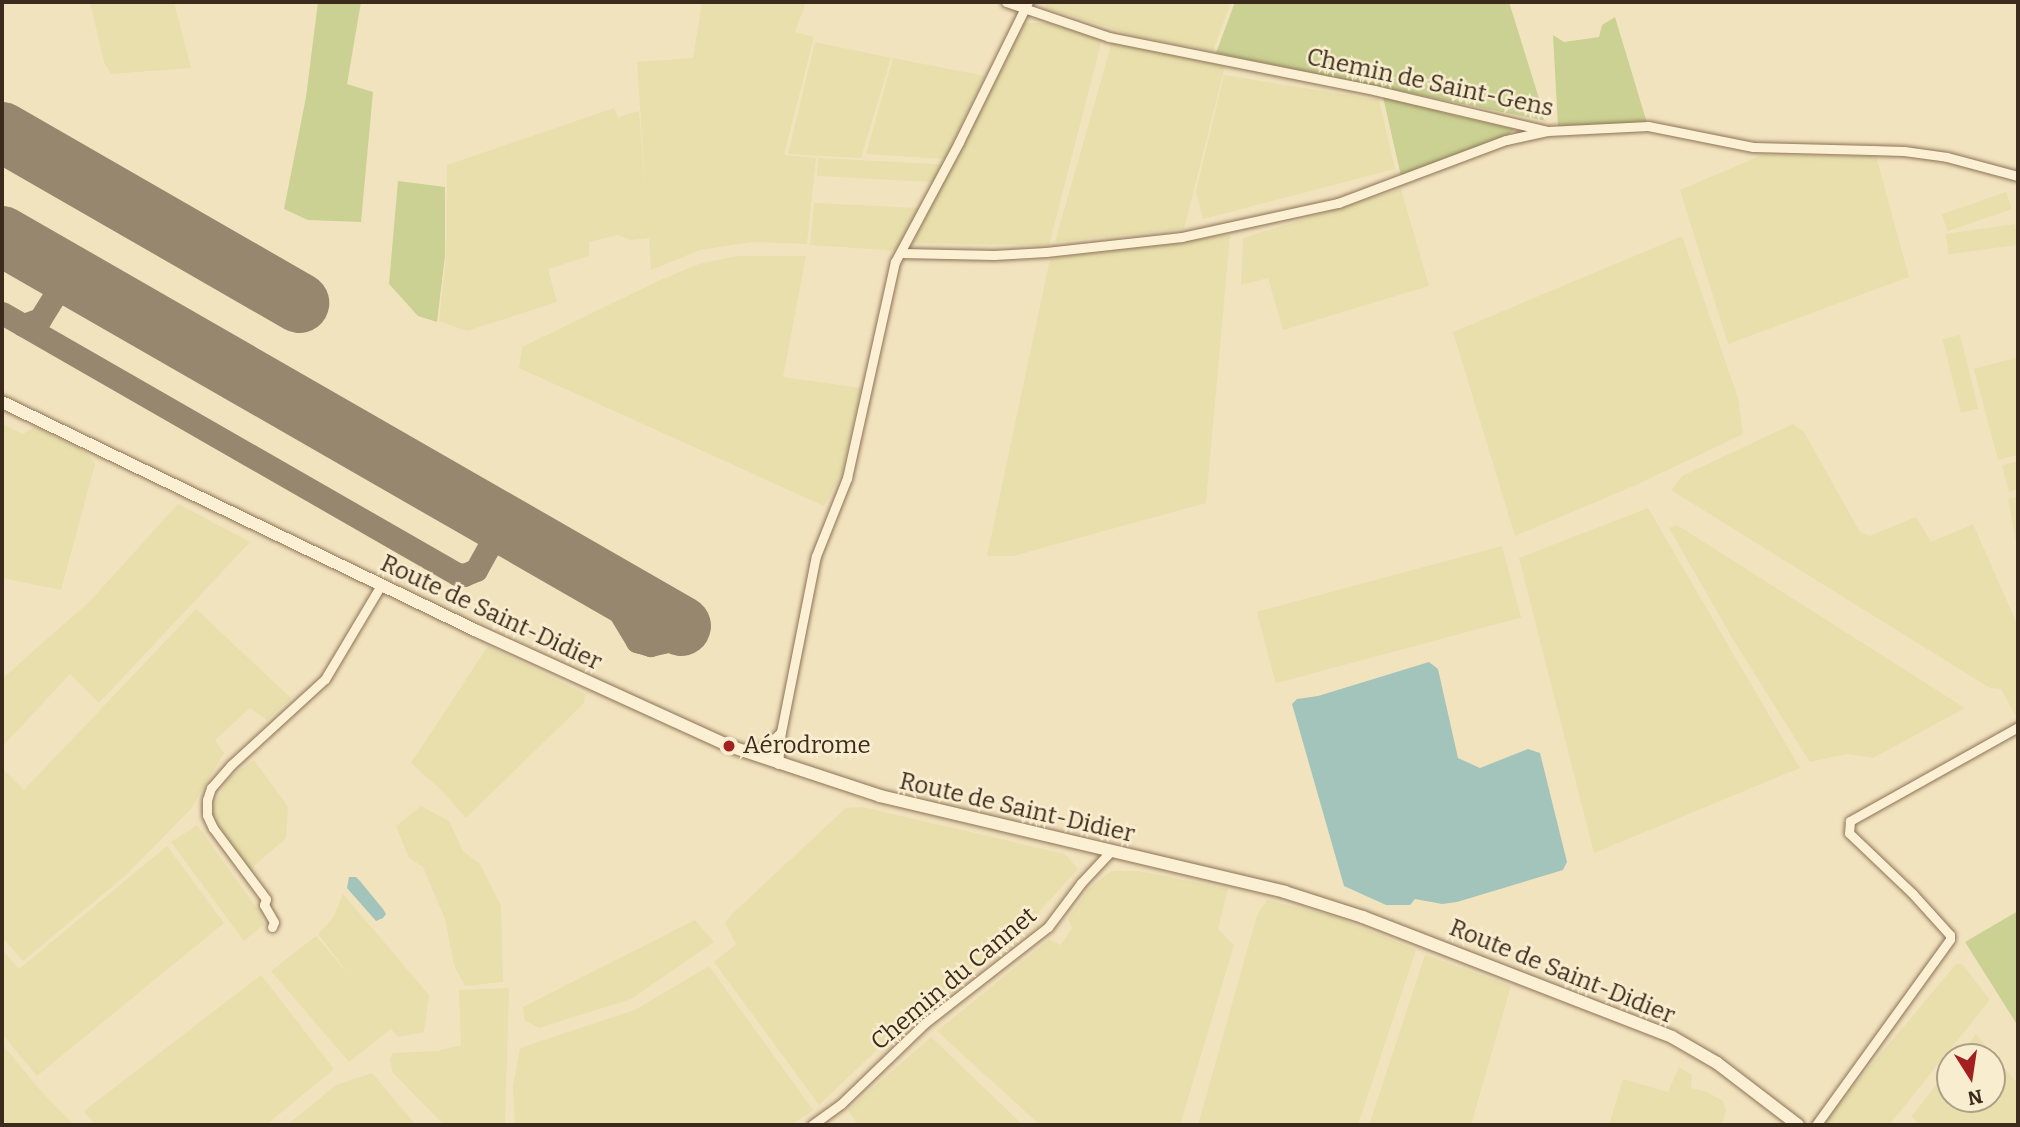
<!DOCTYPE html>
<meta charset="utf-8">
<style>
body{margin:0}
#map{position:relative;width:2020px;height:1127px;overflow:hidden;background:#f2e3bf;font-family:Bitter,serif}
div>[style]{position:absolute}
[style*='--x']{left:calc(var(--x)*1px);top:calc(var(--y)*1px);width:calc(var(--w)*1px);rotate:calc(var(--a)*1deg)}
.farmland>*{inset:0;background:#e8dfac;transform-origin:0 0}
.green>*{inset:0;background:#cad192}
.water>*{inset:0;background:#a3c4ba}
.taxiway>*{height:23px;margin:-11.5px;padding:0 11.5px;transform-origin:11.5px;border-radius:11.5px;background:#96876e}
.runway>*{height:60px;margin:-30px;padding:0 30px;transform-origin:30px;border-radius:30px;background:#96876e}
.roads{filter:drop-shadow(0 0 2px #8d7356) drop-shadow(0 0 2px #8d7356)}
.street>*{height:9px;margin:-4.5px;padding:0 4.5px;transform-origin:4.5px;border-radius:4.5px;background:#fcf0d4}
.secondary>*{height:12px;margin:-6px;padding:0 6px;transform-origin:6px;border-radius:6px;background:#fcf0d4}
.dots>*{width:19px;height:19px;translate:-50% -50%;box-sizing:border-box;border:4px solid #f9edd0;border-radius:50%}
span{translate:-50% -50%;white-space:nowrap;text-align:center;line-height:1.15;-webkit-text-stroke:5px #f9edd0;paint-order:stroke}
.street-label{font-size:24px;color:#3b2b1c}
.poi-label{font-size:24px;color:#3b2b1c}
.left{translate:0 -50%;text-align:left}
.frame{position:absolute;inset:0;border:4px solid #3b2b1c;pointer-events:none}
.north{position:absolute;left:1936px;top:1043px;width:70px;height:70px;box-sizing:border-box;background:#f9edd0;border:2px solid #ad9f88;border-radius:50%;rotate:168deg;font-size:19px;font-weight:700;line-height:28px;text-align:center;color:#3b2b1c}
.north::after{content:'';display:block;margin:auto;width:24px;height:32px;background:#a22020;clip-path:polygon(50% 0,100% 100%,50% 72%,0 100%)}
</style>
<div id="map">
<div class="farmland">
<div style="clip-path:polygon(90px 2px,174px 2px,191px 68px,111px 74px,104px 62px)"></div>
<div style="clip-path:polygon(702px 2px,806px 2px,795px 32px,814px 37px,784px 155px,816px 158px,807px 244px,752px 242px,700px 250px,651px 270px,649px 238px,630px 240px,618px 235px,589px 242px,589px 256px,548px 269px,557px 302px,467px 331px,439px 321px,446px 257px,447px 165px,614px 108px,618px 117px,639px 111px,646px 197px,637px 62px,693px 58px)"></div>
<div style="clip-path:polygon(1044px 2px,1231px 2px,1213px 51px,1136px 36px,1047px 8px)"></div>
<div style="clip-path:polygon(1021px 23px,1049px 23px,1102px 39px,1049px 245px,913px 243px)"></div>
<div style="clip-path:polygon(815px 42px,891px 58px,861px 158px,788px 154px)"></div>
<div style="clip-path:polygon(1112px 42px,1225px 66px,1184px 229px,1055px 242px)"></div>
<div style="clip-path:polygon(893px 58px,985px 76px,945px 159px,866px 154px)"></div>
<div style="clip-path:polygon(1224px 75px,1379px 100px,1395px 169px,1203px 219px,1196px 191px)"></div>
<div style="clip-path:polygon(1762px 155px,1876px 156px,1909px 277px,1728px 344px,1680px 190px)"></div>
<div style="left:818px;top:158px;width:124px;height:18px;rotate:3deg"></div>
<div style="clip-path:polygon(1401px 189px,1429px 286px,1283px 330px,1268px 278px,1241px 285px,1243px 238px)"></div>
<div style="left:2006px;top:192px;width:18px;height:68px;rotate:71deg"></div>
<div style="clip-path:polygon(814px 203px,919px 208px,898px 251px,810px 245px)"></div>
<div style="left:2015px;top:224px;width:21px;height:70px;rotate:82deg"></div>
<div style="clip-path:polygon(1230px 235px,1206px 503px,1013px 556px,987px 556px,1050px 259px)"></div>
<div style="clip-path:polygon(1682px 236px,1738px 398px,1743px 434px,1636px 485px,1515px 536px,1453px 332px)"></div>
<div style="clip-path:polygon(737px 256px,806px 256px,783px 377px,861px 388px,842px 473px,824px 506px,519px 368px,522px 347px,656px 282px,699px 264px)"></div>
<div style="left:1960px;top:335px;width:76px;height:18px;rotate:76deg"></div>
<div style="clip-path:polygon(2018px 357px,2018px 455px,1998px 460px,1974px 369px)"></div>
<div style="clip-path:polygon(2px 424px,23px 434px,34px 427px,85px 451px,95px 464px,61px 590px,2px 578px)"></div>
<div style="clip-path:polygon(1793px 424px,1804px 432px,1860px 532px,1870px 536px,1916px 517px,1931px 542px,1973px 524px,2018px 626px,2018px 720px,2001px 689px,1990px 688px,1671px 490px,1682px 476px)"></div>
<div style="clip-path:polygon(2018px 461px,2018px 489px,2009px 492px,2002px 465px)"></div>
<div style="clip-path:polygon(2018px 497px,2018px 552px,2008px 499px)"></div>
<div style="clip-path:polygon(178px 504px,250px 542px,99px 703px,70px 674px,2px 747px,2px 679px,91px 600px)"></div>
<div style="clip-path:polygon(1648px 508px,1800px 768px,1594px 853px,1519px 558px)"></div>
<div style="clip-path:polygon(1677px 525px,1965px 708px,1873px 758px,1847px 754px,1810px 762px,1734px 641px,1669px 528px)"></div>
<div style="left:1502px;top:546px;width:74px;height:254px;rotate:75deg"></div>
<div style="clip-path:polygon(196px 609px,291px 698px,267px 720px,250px 708px,215px 740px,224px 753px,191px 809px,127px 874px,23px 961px,2px 937px,2px 768px,24px 790px)"></div>
<div style="clip-path:polygon(488px 646px,585px 694px,584px 703px,466px 818px,441px 790px,411px 763px)"></div>
<div style="clip-path:polygon(254px 760px,288px 807px,286px 838px,254px 866px,251px 873px,215px 823px,211px 810px,230px 777px)"></div>
<div style="clip-path:polygon(421px 806px,449px 821px,463px 851px,480px 864px,501px 906px,503px 982px,465px 986px,454px 965px,445px 919px,423px 867px,409px 858px,396px 826px)"></div>
<div style="clip-path:polygon(862px 807px,1065px 854px,1078px 869px,1027px 925px,925px 1004px,819px 1105px,714px 962px,736px 944px,725px 923px,732px 914px,846px 808px)"></div>
<div style="clip-path:polygon(197px 825px,261px 914px,264px 924px,244px 941px,171px 842px)"></div>
<div style="clip-path:polygon(167px 846px,224px 923px,37px 1076px,2px 1034px,2px 950px,19px 969px)"></div>
<div style="clip-path:polygon(1111px 871px,1139px 871px,1228px 889px,1218px 929px,1234px 945px,1180px 1125px,1040px 1125px,937px 1031px,1049px 940px,1061px 945px,1072px 928px,1068px 919px,1088px 890px)"></div>
<div style="clip-path:polygon(343px 894px,429px 995px,424px 1032px,398px 1037px,391px 1029px,349px 1062px,271px 971px,316px 936px,350px 976px,318px 934px,333px 918px)"></div>
<div style="clip-path:polygon(1267px 900px,1333px 916px,1416px 950px,1358px 1125px,1198px 1125px,1257px 915px)"></div>
<div style="clip-path:polygon(695px 920px,714px 942px,631px 999px,539px 1028px,525px 1021px,523px 1007px)"></div>
<div style="clip-path:polygon(1425px 955px,1511px 986px,1471px 1125px,1369px 1125px)"></div>
<div style="clip-path:polygon(1956px 964px,1962px 964px,1990px 1000px,1889px 1125px,1821px 1125px)"></div>
<div style="clip-path:polygon(709px 966px,813px 1110px,791px 1125px,515px 1125px,513px 1086px,520px 1048px,635px 1010px)"></div>
<div style="clip-path:polygon(261px 975px,334px 1069px,266px 1125px,95px 1125px,84px 1111px)"></div>
<div style="clip-path:polygon(509px 988px,505px 1125px,444px 1125px,392px 1072px,390px 1059px,393px 1053px,437px 1051px,461px 1045px,459px 990px)"></div>
<div style="clip-path:polygon(1976px 1034px,2018px 1084px,2018px 1125px,1919px 1125px,1912px 1116px,1950px 1067px,1950px 1099px,1992px 1099px,1992px 1057px,1958px 1057px)"></div>
<div style="clip-path:polygon(931px 1037px,1023px 1125px,858px 1125px,848px 1110px)"></div>
<div style="clip-path:polygon(2px 1044px,41px 1091px,74px 1125px,2px 1125px)"></div>
<div style="clip-path:polygon(1679px 1067px,1692px 1075px,1691px 1088px,1707px 1092px,1723px 1101px,1726px 1110px,1722px 1125px,1609px 1125px,1623px 1079px,1668px 1092px)"></div>
<div style="clip-path:polygon(372px 1073px,416px 1125px,287px 1125px,336px 1085px)"></div>
</div>
<div class="green">
<div style="clip-path:polygon(318px 2px,361px 2px,347px 84px,373px 92px,361px 222px,308px 220px,284px 209px,306px 97px)"></div>
<div style="clip-path:polygon(1235px 2px,1509px 2px,1546px 121px,1216px 53px)"></div>
<div style="clip-path:polygon(1615px 17px,1647px 123px,1558px 126px,1553px 35px,1564px 42px,1599px 37px,1602px 25px)"></div>
<div style="clip-path:polygon(1383px 97px,1457px 116px,1514px 129px,1507px 136px,1401px 176px)"></div>
<div style="clip-path:polygon(398px 181px,445px 187px,445px 256px,437px 322px,418px 316px,389px 284px)"></div>
<div style="clip-path:polygon(2018px 904px,2018px 1026px,1965px 942px,2018px 911px)"></div>
</div>
<div class="water">
<div style="clip-path:polygon(1429px 662px,1438px 669px,1458px 758px,1480px 768px,1528px 749px,1540px 753px,1567px 862px,1563px 870px,1457px 902px,1442px 904px,1415px 899px,1410px 905px,1386px 905px,1344px 886px,1292px 704px,1297px 699px,1318px 696px)"></div>
<div style="clip-path:polygon(349px 877px,356px 877px,360px 881px,383px 909px,386px 914px,383px 918px,376px 921px,347px 888px)"></div>
</div>
<div class="taxiway">
<div style="--x:46;--y:261;--w:16;--a:47"></div>
<div style="--x:57;--y:273;--w:18;--a:93"></div>
<div style="--x:2;--y:313;--w:525;--a:29.84"></div>
<div style="--x:457;--y:574;--w:7;--a:8"></div>
<div style="--x:464;--y:575;--w:13;--a:-23"></div>
<div style="--x:476;--y:570;--w:54;--a:-61"></div>
<div style="--x:23;--y:325;--w:18;--a:-19"></div>
<div style="--x:40;--y:319;--w:39;--a:-58"></div>
<div style="--x:61;--y:286;--w:10;--a:-29"></div>
<div style="--x:70;--y:281;--w:13;--a:4"></div>
<div style="--x:599;--y:578;--w:74;--a:58.9"></div>
<div style="--x:637;--y:641;--w:14;--a:17"></div>
<div style="--x:650;--y:645;--w:13;--a:-13"></div>
<div style="--x:663;--y:642;--w:11;--a:-41"></div>
<div style="--x:671;--y:635;--w:13;--a:-81"></div>
</div>
<div class="runway">
<div style="--x:2;--y:132;--w:343;--a:29.9"></div>
<div style="--x:2;--y:236;--w:783;--a:29.87"></div>
</div>
<div class="roads">
<div class="street">
<div style="--x:1006;--y:2;--w:109;--a:18.8"></div>
<div style="--x:1109;--y:37;--w:270;--a:11.3"></div>
<div style="--x:1374;--y:90;--w:179;--a:13.3"></div>
<div style="--x:1548;--y:131;--w:100;--a:-2.9"></div>
<div style="--x:1648;--y:126;--w:107;--a:11.3"></div>
<div style="--x:1753;--y:147;--w:151;--a:1.5"></div>
<div style="--x:1904;--y:151;--w:43;--a:7.9"></div>
<div style="--x:1947;--y:157;--w:73;--a:15"></div>
<div style="--x:902;--y:253;--w:92;--a:1.2"></div>
<div style="--x:994;--y:255;--w:52;--a:-3.3"></div>
<div style="--x:1046;--y:252;--w:137;--a:-6.3"></div>
<div style="--x:1182;--y:237;--w:160;--a:-12.3"></div>
<div style="--x:1338;--y:203;--w:179;--a:-20.6"></div>
<div style="--x:1506;--y:140;--w:42;--a:-12.4"></div>
<div style="--x:748;--y:752;--w:19;--a:-16"></div>
<div style="--x:766;--y:747;--w:20;--a:-45"></div>
<div style="--x:778;--y:764;--w:32;--a:-85"></div>
<div style="--x:781;--y:732;--w:179;--a:-78.8"></div>
<div style="--x:816;--y:556;--w:84;--a:-68.3"></div>
<div style="--x:847;--y:478;--w:221;--a:-77.5"></div>
<div style="--x:895;--y:262;--w:136;--a:-61.9"></div>
<div style="--x:959;--y:142;--w:156;--a:-63.8"></div>
<div style="--x:272;--y:927;--w:5;--a:-68"></div>
<div style="--x:274;--y:922;--w:20;--a:-120"></div>
<div style="--x:264;--y:905;--w:6;--a:-72"></div>
<div style="--x:266;--y:899;--w:89;--a:-126.7"></div>
<div style="--x:213;--y:828;--w:14;--a:-115"></div>
<div style="--x:207;--y:815;--w:15;--a:-90"></div>
<div style="--x:207;--y:800;--w:13;--a:-72"></div>
<div style="--x:211;--y:788;--w:30;--a:-49"></div>
<div style="--x:231;--y:765;--w:127;--a:-42.5"></div>
<div style="--x:325;--y:679;--w:109;--a:-59.2"></div>
<div style="--x:812;--y:1125;--w:36;--a:-36"></div>
<div style="--x:841;--y:1104;--w:117;--a:-44"></div>
<div style="--x:925;--y:1023;--w:156;--a:-38"></div>
<div style="--x:1048;--y:927;--w:55;--a:-53.1"></div>
<div style="--x:1081;--y:883;--w:42;--a:-46.9"></div>
<div style="--x:1816;--y:1125;--w:229;--a:-54.2"></div>
<div style="--x:1950;--y:939;--w:4;--a:-90"></div>
<div style="--x:1950;--y:935;--w:55;--a:-132.1"></div>
<div style="--x:1913;--y:894;--w:88;--a:-136.4"></div>
<div style="--x:1849;--y:833;--w:12;--a:-85"></div>
<div style="--x:1850;--y:821;--w:193;--a:-29.2"></div>
</div>
<div class="secondary">
<div style="--x:2;--y:402;--w:527;--a:25.74"></div>
<div style="--x:477;--y:631;--w:277;--a:24.5"></div>
<div style="--x:729;--y:746;--w:159;--a:18.3"></div>
<div style="--x:880;--y:796;--w:416;--a:13.3"></div>
<div style="--x:1285;--y:892;--w:82;--a:17.8"></div>
<div style="--x:1363;--y:917;--w:331;--a:21.2"></div>
<div style="--x:1672;--y:1037;--w:52;--a:30"></div>
<div style="--x:1717;--y:1063;--w:102;--a:37.4"></div>
</div>
</div>
<div class="dots">
<div style="left:729px;top:746px;background:#a22020"></div>
</div>
<div class="street-label">
<span style="left:1430px;top:83px;rotate:12deg">Chemin de Saint-Gens</span>
<span style="left:491px;top:613px;rotate:25deg">Route de Saint-Didier</span>
<span style="left:1017px;top:808px;rotate:13deg">Route de Saint-Didier</span>
<span style="left:1562px;top:972px;rotate:22deg">Route de Saint-Didier</span>
<span style="left:954px;top:979px;rotate:-40deg">Chemin du Cannet</span>
</div>
<div class="poi-label">
<span class="left" style="left:743px;top:746px">Aérodrome</span>
</div>
<div class="frame"></div>
<div class="north">N</div>
</div>
